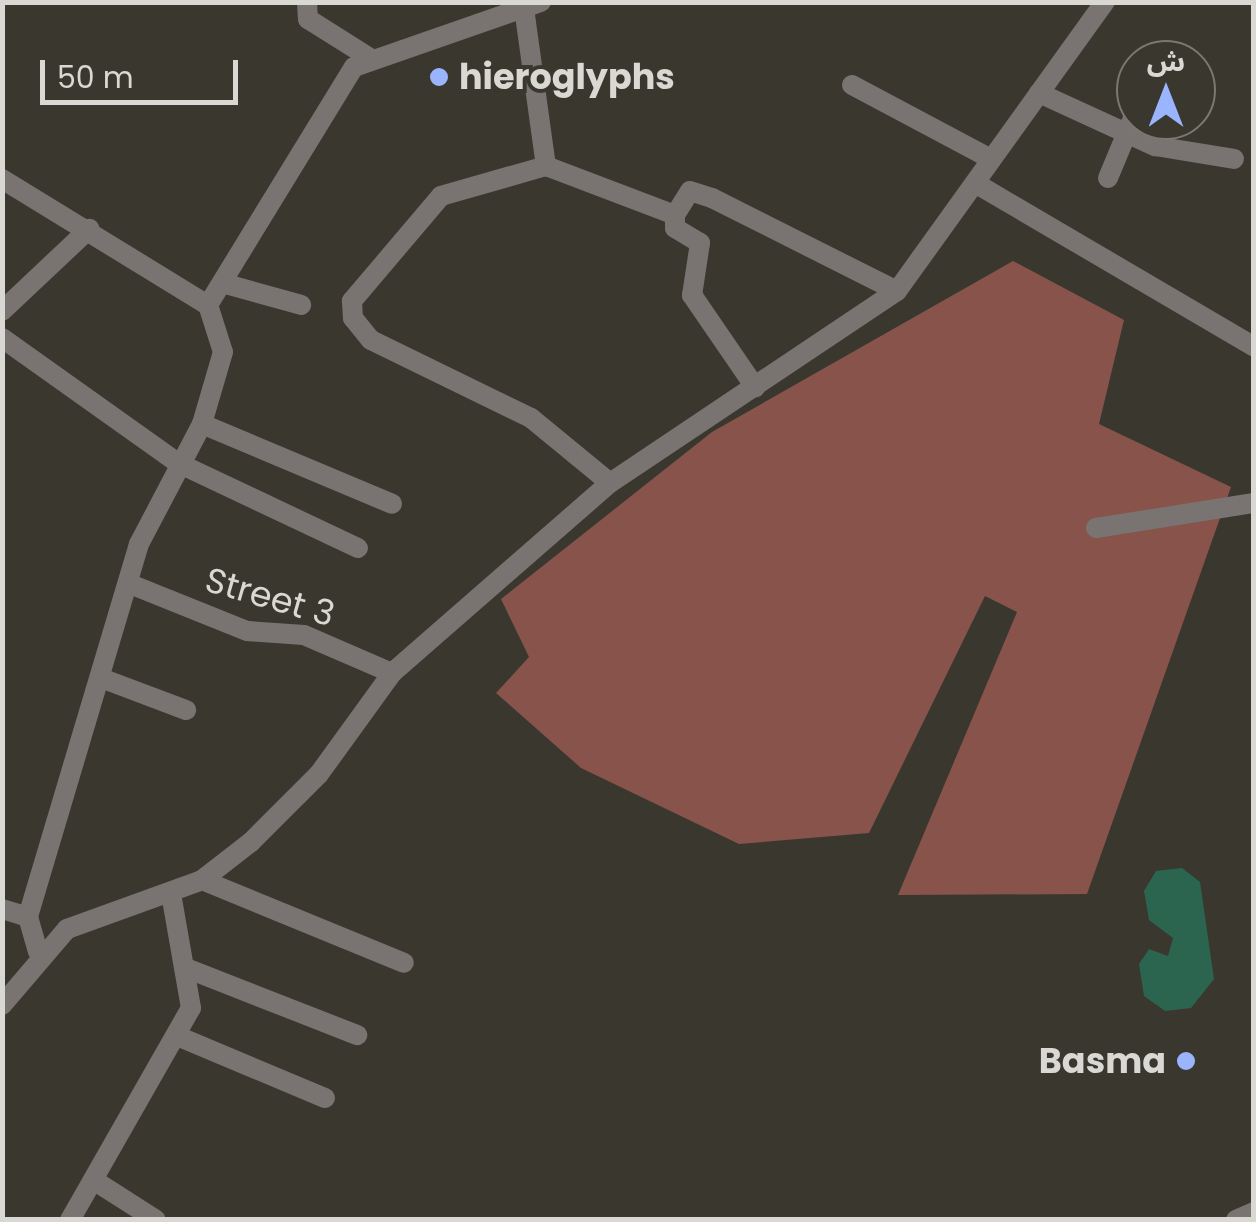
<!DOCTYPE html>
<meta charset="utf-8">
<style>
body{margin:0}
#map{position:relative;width:1256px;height:1222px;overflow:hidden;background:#3a382e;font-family:Poppins,"Noto Sans Arabic",sans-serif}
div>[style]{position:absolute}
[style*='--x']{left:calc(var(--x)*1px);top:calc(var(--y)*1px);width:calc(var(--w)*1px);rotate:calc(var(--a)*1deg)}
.forest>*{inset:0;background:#87534b}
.water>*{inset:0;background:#2b654f}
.minor>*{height:20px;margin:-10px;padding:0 10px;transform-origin:10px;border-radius:10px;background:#797471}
.tertiary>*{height:20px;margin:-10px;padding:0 10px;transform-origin:10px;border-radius:10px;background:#797471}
.dots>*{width:28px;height:28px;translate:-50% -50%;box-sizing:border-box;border:5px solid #3a382e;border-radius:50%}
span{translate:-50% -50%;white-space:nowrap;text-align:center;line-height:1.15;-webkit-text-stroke:8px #3a382e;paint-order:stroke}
.poi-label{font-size:35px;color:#d9d8d2;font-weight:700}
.left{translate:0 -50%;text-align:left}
.right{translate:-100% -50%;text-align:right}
.street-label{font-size:35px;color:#d9d8d2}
.frame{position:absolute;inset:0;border:5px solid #d9d8d2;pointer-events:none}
.north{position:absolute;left:1116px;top:40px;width:100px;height:100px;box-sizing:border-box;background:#3a382e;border:2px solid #7a7870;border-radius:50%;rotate:0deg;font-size:28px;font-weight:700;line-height:40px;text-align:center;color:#d9d8d2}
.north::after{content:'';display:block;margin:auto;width:35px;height:45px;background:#9ab5fd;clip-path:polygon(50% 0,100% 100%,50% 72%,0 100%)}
.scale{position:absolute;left:40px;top:60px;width:198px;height:45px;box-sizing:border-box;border:5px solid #d9d8d2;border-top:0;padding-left:12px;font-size:30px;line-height:35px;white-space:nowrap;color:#d9d8d2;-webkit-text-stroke:8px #3a382e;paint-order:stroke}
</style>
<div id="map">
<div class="forest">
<div style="clip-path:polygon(1013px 261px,1124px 320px,1099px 424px,1231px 487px,1087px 894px,898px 895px,1017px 612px,985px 596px,869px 833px,739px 844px,581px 768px,496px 693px,529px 657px,501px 599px,712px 432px)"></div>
</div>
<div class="water">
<div style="clip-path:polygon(1182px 868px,1200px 882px,1214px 979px,1191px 1008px,1165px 1011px,1144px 996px,1139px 964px,1149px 949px,1168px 956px,1173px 938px,1149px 920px,1144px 891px,1156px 871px)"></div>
</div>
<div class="minor">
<div style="--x:307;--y:2;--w:17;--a:87"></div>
<div style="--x:308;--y:19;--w:73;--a:32.2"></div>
<div style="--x:524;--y:8;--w:160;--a:82.1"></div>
<div style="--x:546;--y:166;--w:109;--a:164.1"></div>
<div style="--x:441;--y:196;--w:138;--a:130.3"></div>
<div style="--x:352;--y:301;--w:17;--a:87"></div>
<div style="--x:353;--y:318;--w:28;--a:51"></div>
<div style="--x:371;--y:340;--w:178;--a:26"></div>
<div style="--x:531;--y:418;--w:102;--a:39.4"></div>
<div style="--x:1157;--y:60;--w:7;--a:-63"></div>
<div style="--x:852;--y:85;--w:157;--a:28"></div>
<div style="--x:1039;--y:93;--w:128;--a:24.6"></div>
<div style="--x:1155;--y:146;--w:80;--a:9.3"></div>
<div style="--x:546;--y:166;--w:138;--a:20.8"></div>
<div style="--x:675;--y:215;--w:13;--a:90"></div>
<div style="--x:675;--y:228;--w:29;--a:31"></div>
<div style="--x:700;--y:243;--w:53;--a:98.7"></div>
<div style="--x:692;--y:295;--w:112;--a:55.6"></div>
<div style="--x:1108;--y:178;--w:73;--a:-67.3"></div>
<div style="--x:2;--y:179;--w:241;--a:31.5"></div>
<div style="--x:208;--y:305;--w:49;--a:72.3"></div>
<div style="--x:223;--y:352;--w:75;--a:106.3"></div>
<div style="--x:202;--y:424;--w:136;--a:117.7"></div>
<div style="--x:139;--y:544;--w:389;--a:106.6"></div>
<div style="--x:28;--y:917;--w:36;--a:74"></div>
<div style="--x:975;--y:183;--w:324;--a:30.4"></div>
<div style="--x:675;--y:215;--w:28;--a:-58"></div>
<div style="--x:690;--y:191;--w:23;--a:18"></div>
<div style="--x:712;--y:198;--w:207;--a:26.7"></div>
<div style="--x:226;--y:284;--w:78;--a:15.6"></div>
<div style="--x:208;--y:305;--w:279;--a:-58.5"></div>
<div style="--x:354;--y:67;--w:198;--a:-19.2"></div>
<div style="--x:2;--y:311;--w:120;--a:-43.3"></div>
<div style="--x:2;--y:338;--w:216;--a:35.4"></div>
<div style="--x:178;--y:463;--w:199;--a:25.3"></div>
<div style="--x:202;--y:424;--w:206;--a:22.8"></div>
<div style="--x:1096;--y:528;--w:160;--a:-9"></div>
<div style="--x:130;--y:584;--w:126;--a:21.9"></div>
<div style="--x:247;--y:631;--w:57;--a:4"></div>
<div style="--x:304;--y:635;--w:96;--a:23.4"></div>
<div style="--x:101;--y:678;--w:91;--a:20.6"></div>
<div style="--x:202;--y:880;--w:218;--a:22.3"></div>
<div style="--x:2;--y:909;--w:27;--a:17"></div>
<div style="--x:186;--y:968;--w:184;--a:21.4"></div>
<div style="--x:2;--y:1005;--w:100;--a:-49.5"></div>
<div style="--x:67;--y:929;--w:144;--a:-19.9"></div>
<div style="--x:202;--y:880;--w:62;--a:-37.8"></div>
<div style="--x:251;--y:842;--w:96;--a:-45"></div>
<div style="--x:319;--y:774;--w:125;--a:-54.1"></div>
<div style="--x:392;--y:673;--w:289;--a:-41.1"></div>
<div style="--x:610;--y:483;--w:345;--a:-33.8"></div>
<div style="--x:897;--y:291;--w:356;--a:-54.3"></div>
<div style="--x:182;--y:1038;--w:155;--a:22.8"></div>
<div style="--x:95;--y:1181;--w:72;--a:32.6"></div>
<div style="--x:70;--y:1220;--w:244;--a:-60.3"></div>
<div style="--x:191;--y:1008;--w:117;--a:-99.9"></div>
</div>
<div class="tertiary">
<div style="--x:1236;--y:1220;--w:20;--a:-24"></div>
</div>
<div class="dots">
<div style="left:439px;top:77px;background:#9ab5fd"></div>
<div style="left:1186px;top:1061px;background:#9ab5fd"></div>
</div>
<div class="poi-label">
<span class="left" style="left:459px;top:77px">hieroglyphs</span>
<span class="right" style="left:1166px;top:1061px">Basma</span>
</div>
<div class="street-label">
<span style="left:270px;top:597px;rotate:16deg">Street 3</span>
</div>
<div class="frame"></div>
<div class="north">ش</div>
<div class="scale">50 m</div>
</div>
